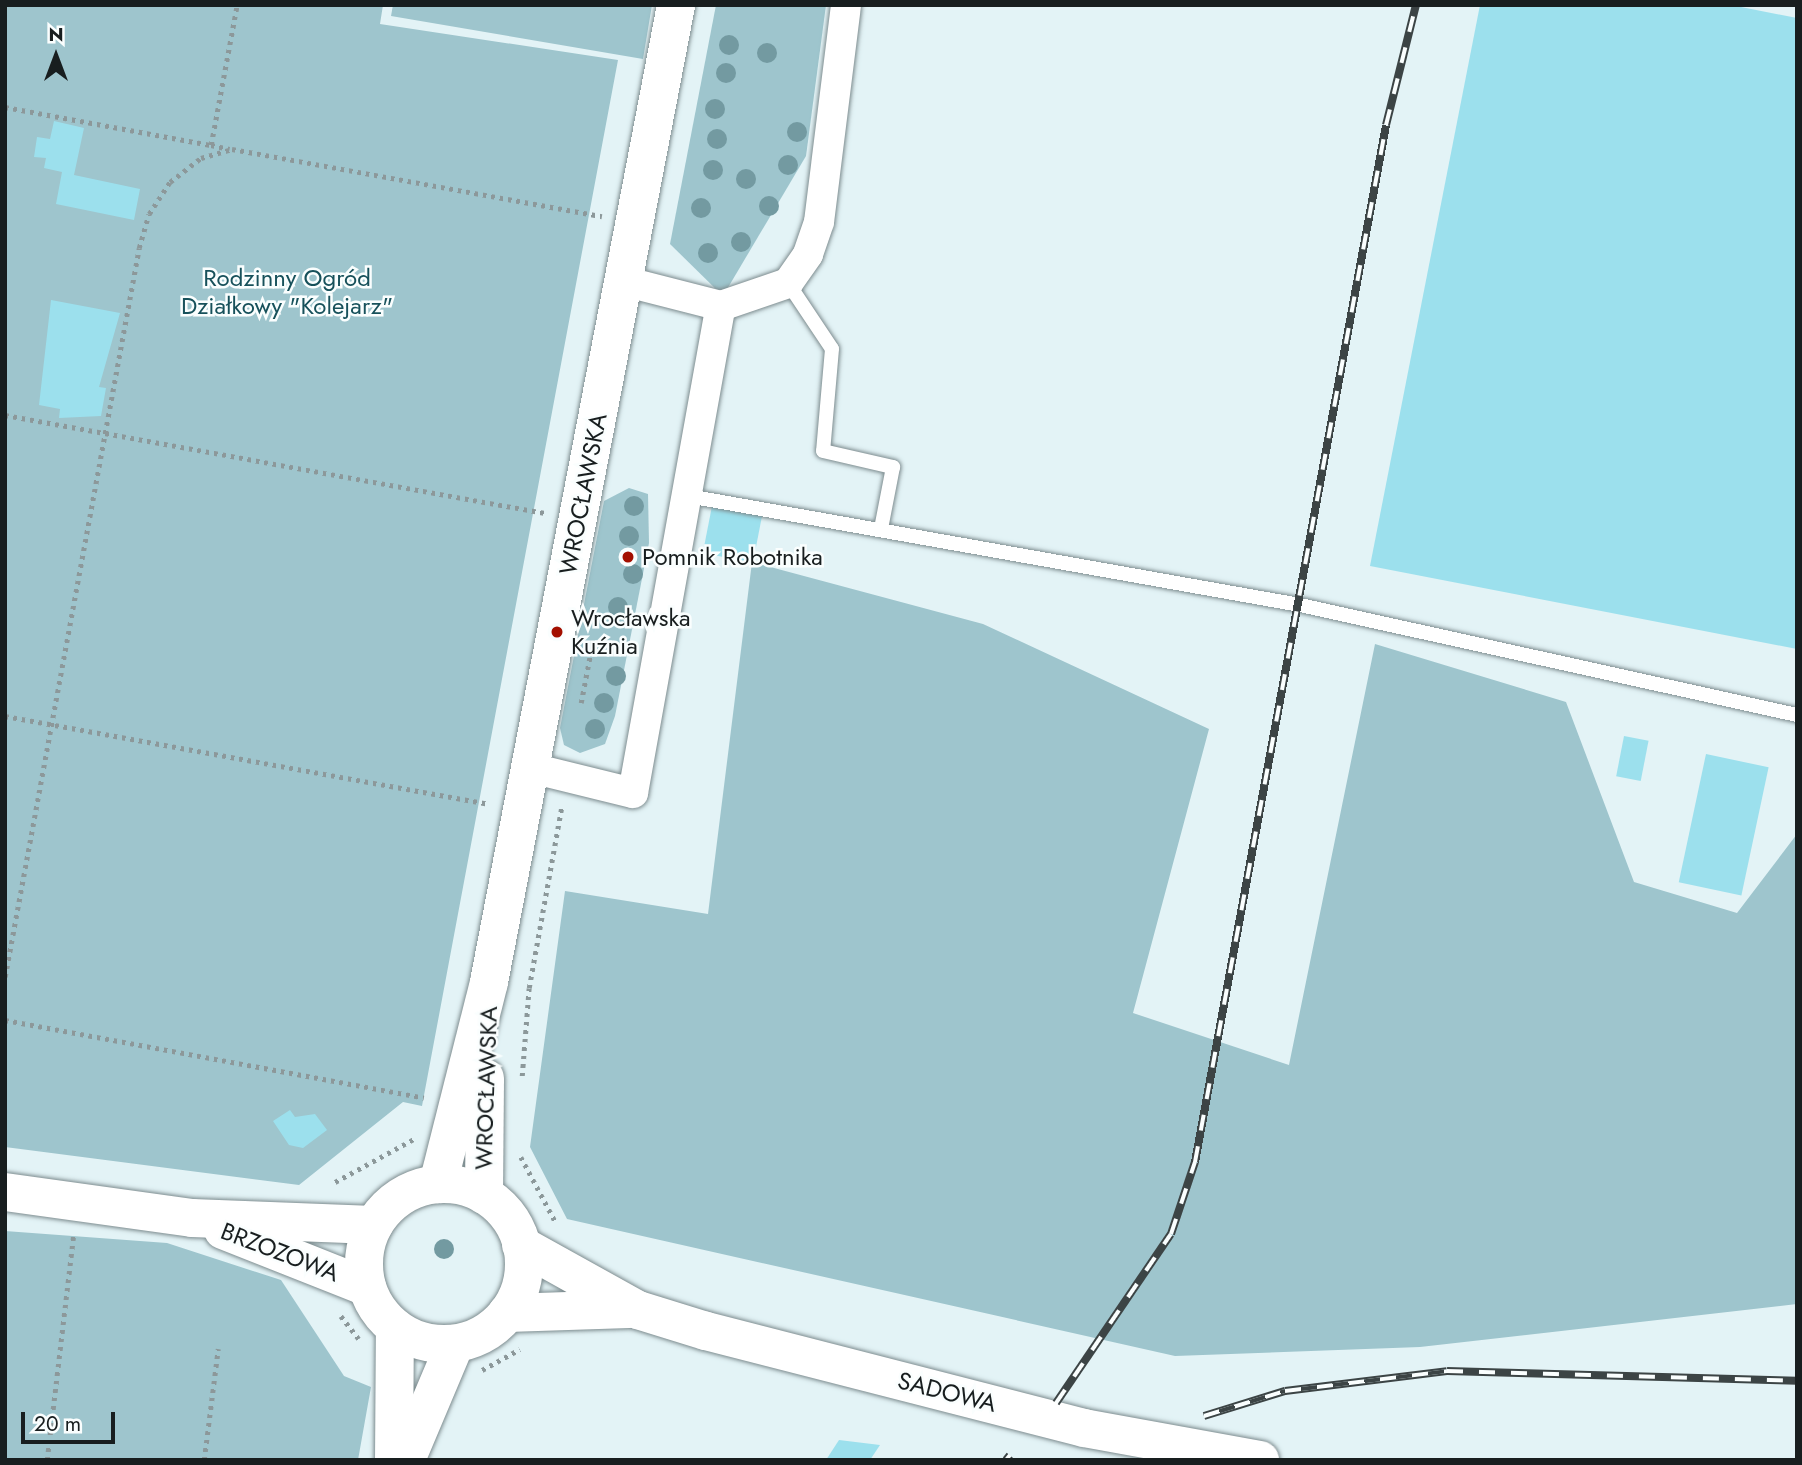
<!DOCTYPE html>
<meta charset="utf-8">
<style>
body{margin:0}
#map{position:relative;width:1802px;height:1465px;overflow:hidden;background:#e3f3f6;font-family:Jost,sans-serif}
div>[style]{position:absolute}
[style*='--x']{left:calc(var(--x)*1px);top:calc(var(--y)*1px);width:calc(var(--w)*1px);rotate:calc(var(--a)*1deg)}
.green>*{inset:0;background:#9ec5cd}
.building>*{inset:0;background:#9ce0ed;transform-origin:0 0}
.path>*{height:4.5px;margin-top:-2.25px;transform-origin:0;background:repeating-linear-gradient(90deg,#8c989a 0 3.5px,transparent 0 8.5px)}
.roads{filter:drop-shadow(0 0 2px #7d8c8f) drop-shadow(0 0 2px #7d8c8f)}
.lane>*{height:14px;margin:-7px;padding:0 7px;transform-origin:7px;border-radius:7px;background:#fff}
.street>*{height:30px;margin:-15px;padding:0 15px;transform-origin:15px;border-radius:15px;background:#fff}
.secondary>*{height:38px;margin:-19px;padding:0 19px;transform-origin:19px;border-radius:19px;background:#fff}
.secondary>.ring{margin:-19px;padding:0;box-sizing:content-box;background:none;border:38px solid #fff;border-radius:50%}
.rail>*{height:8px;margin-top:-4px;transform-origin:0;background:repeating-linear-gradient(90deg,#fafefe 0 16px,#3c4445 0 32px);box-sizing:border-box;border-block:2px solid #3c4445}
.trees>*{width:20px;height:20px;margin:-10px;border-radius:50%;background:#739aa1}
.dots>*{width:19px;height:19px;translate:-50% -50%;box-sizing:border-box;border:4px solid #fafefe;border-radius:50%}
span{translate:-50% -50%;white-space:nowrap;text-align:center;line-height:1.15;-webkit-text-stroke:5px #fafefe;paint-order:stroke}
.park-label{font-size:24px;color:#17515b}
.street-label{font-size:24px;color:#181e1f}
.poi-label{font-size:24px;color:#181e1f}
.left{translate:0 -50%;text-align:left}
.frame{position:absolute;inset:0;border:7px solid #181e1f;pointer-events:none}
.north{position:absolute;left:21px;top:21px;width:70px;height:70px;-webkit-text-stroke:5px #fafefe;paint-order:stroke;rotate:0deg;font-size:19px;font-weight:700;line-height:28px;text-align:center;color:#181e1f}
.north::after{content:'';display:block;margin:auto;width:24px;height:32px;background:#181e1f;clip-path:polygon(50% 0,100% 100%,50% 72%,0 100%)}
.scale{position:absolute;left:21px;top:1412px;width:94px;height:32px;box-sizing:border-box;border:4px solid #181e1f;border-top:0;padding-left:9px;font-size:21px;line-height:24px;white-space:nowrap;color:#181e1f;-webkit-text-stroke:5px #fafefe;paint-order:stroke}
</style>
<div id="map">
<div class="green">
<div style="clip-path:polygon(5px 5px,383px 5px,380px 24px,618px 60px,422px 1106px,403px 1102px,299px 1185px,5px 1147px)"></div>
<div style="clip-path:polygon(393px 5px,652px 5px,643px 59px,391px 16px)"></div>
<div style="clip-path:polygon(716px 5px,826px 5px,806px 156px,723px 296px,670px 244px)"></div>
<div style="clip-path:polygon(629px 488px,648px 494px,649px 543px,615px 716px,605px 744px,580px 753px,564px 745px,560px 728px,604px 501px)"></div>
<div style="clip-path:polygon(752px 562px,983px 624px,1209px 729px,1133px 1013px,1289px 1065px,1375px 644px,1566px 702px,1634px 882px,1737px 913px,1797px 834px,1797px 1304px,1420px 1347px,1175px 1356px,567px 1219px,530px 1147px,565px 891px,708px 914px)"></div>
<div style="clip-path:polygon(5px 1231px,167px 1243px,281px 1280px,344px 1376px,371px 1387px,358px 1460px,5px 1460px)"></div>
</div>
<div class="building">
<div style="clip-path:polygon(1480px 5px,1731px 5px,1797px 18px,1797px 649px,1370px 566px)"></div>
<div style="clip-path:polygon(54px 121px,84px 128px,74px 175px,140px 189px,134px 220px,56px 204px,62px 172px,44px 168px,46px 158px,34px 157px,37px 137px,50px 139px)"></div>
<div style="clip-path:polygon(51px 300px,120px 313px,99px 387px,106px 388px,101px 416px,59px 418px,60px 409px,39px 405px)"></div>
<div style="left:712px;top:506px;width:51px;height:48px;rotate:11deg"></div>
<div style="left:1624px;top:736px;width:25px;height:41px;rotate:11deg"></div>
<div style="left:1706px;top:754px;width:64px;height:131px;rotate:12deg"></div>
<div style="clip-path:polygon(290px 1110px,295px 1117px,315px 1114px,327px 1130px,303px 1148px,289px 1145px,273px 1121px)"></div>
<div style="clip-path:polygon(839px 1440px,880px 1445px,870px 1460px,826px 1460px)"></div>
</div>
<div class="path">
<div style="--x:5;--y:107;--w:209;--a:10.5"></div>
<div style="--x:211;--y:145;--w:142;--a:-79.5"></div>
<div style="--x:211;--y:145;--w:19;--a:12"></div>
<div style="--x:5;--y:415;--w:549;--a:10.29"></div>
<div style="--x:581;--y:703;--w:64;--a:-79.2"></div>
<div style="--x:5;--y:716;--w:491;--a:10.3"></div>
<div style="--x:5;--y:977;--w:741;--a:-79.58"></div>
<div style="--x:139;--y:248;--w:35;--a:-74"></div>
<div style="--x:149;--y:214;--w:38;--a:-57"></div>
<div style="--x:170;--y:182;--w:39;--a:-38"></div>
<div style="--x:201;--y:158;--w:32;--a:-16"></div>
<div style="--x:232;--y:149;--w:376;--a:10.3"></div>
<div style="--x:5;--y:1020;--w:426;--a:10.5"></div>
<div style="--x:522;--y:1076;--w:88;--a:-85.5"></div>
<div style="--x:529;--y:988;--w:186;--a:-79.8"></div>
<div style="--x:521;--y:1157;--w:72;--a:62"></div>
<div style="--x:335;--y:1182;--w:90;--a:-28.6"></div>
<div style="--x:341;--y:1316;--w:29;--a:52"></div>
<div style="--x:482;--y:1370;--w:43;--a:-28.9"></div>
<div style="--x:47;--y:1460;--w:225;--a:-83.3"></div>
<div style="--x:204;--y:1460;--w:112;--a:-82.8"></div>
</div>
<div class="roads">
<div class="lane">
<div style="--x:788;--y:283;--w:79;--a:56.3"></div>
<div style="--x:832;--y:349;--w:102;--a:95"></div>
<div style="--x:823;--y:451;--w:72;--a:12.9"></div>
<div style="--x:893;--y:467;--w:63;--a:101"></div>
<div style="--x:688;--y:496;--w:622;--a:10.1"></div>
<div style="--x:1300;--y:605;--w:509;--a:12.48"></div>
</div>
<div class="street">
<div style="--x:721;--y:306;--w:71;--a:-18.9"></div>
<div style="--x:788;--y:283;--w:35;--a:-55"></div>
<div style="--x:808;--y:254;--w:34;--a:-71"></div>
<div style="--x:819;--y:222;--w:219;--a:-82.9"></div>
<div style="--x:531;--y:768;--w:105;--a:13.8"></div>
<div style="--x:633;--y:793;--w:495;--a:-79.8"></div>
<div style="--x:721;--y:306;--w:101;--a:-165.7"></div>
</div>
<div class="secondary">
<div style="--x:438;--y:1184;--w:208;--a:-75.8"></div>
<div style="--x:489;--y:982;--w:995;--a:-79.16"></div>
<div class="ring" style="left:364px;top:1184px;width:122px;height:122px"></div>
<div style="--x:5;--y:1192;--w:189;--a:7.9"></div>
<div style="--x:192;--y:1218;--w:182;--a:2.2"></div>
<div style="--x:484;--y:1195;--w:117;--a:-89.5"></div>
<div style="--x:223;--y:1230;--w:155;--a:21.6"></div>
<div style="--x:521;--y:1245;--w:134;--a:29.1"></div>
<div style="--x:638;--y:1310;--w:71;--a:17.2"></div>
<div style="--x:706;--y:1331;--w:390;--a:14.4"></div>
<div style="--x:1084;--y:1428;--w:179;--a:10.3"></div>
<div style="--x:507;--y:1313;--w:122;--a:-1.9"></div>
<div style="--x:394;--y:1460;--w:132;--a:-89.6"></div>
<div style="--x:406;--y:1460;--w:126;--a:-67.1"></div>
</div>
</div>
<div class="rail">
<div style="--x:1056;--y:1403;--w:204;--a:-55.8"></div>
<div style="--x:1171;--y:1234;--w:76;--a:-71.6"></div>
<div style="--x:1195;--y:1162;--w:1054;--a:-79.56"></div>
<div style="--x:1386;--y:125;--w:124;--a:-76"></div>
<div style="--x:1204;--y:1416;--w:85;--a:-17.2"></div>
<div style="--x:1285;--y:1391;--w:163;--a:-7"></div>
<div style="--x:1447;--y:1371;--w:350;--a:1.6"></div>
<div style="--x:1006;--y:1460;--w:6;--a:-51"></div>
</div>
<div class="trees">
<div style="left:729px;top:45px"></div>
<div style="left:767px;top:53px"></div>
<div style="left:726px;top:73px"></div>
<div style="left:715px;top:109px"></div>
<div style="left:797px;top:132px"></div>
<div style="left:717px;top:139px"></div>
<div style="left:788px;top:165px"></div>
<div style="left:713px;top:170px"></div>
<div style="left:746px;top:179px"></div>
<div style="left:769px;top:206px"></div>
<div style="left:701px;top:208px"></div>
<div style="left:741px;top:242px"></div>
<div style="left:708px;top:253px"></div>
<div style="left:634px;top:506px"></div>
<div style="left:629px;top:536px"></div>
<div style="left:633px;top:574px"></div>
<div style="left:618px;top:607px"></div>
<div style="left:616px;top:676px"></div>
<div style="left:604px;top:703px"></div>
<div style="left:595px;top:729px"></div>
<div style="left:444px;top:1249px"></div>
</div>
<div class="dots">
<div style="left:628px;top:557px;background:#a30f00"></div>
<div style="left:557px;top:632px;background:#a30f00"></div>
</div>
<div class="park-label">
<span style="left:287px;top:292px">Rodzinny Ogród<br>Działkowy "Kolejarz"</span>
</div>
<div class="street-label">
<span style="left:583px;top:494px;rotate:-79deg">WROCŁAWSKA</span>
<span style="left:486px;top:1088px;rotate:-88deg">WROCŁAWSKA</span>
<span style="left:280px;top:1252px;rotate:21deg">BRZOZOWA</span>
<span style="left:947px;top:1392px;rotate:14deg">SADOWA</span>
</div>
<div class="poi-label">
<span class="left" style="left:642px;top:557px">Pomnik Robotnika</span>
<span class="left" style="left:571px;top:632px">Wrocławska<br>Kuźnia</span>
</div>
<div class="frame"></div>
<div class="north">N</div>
<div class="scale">20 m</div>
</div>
